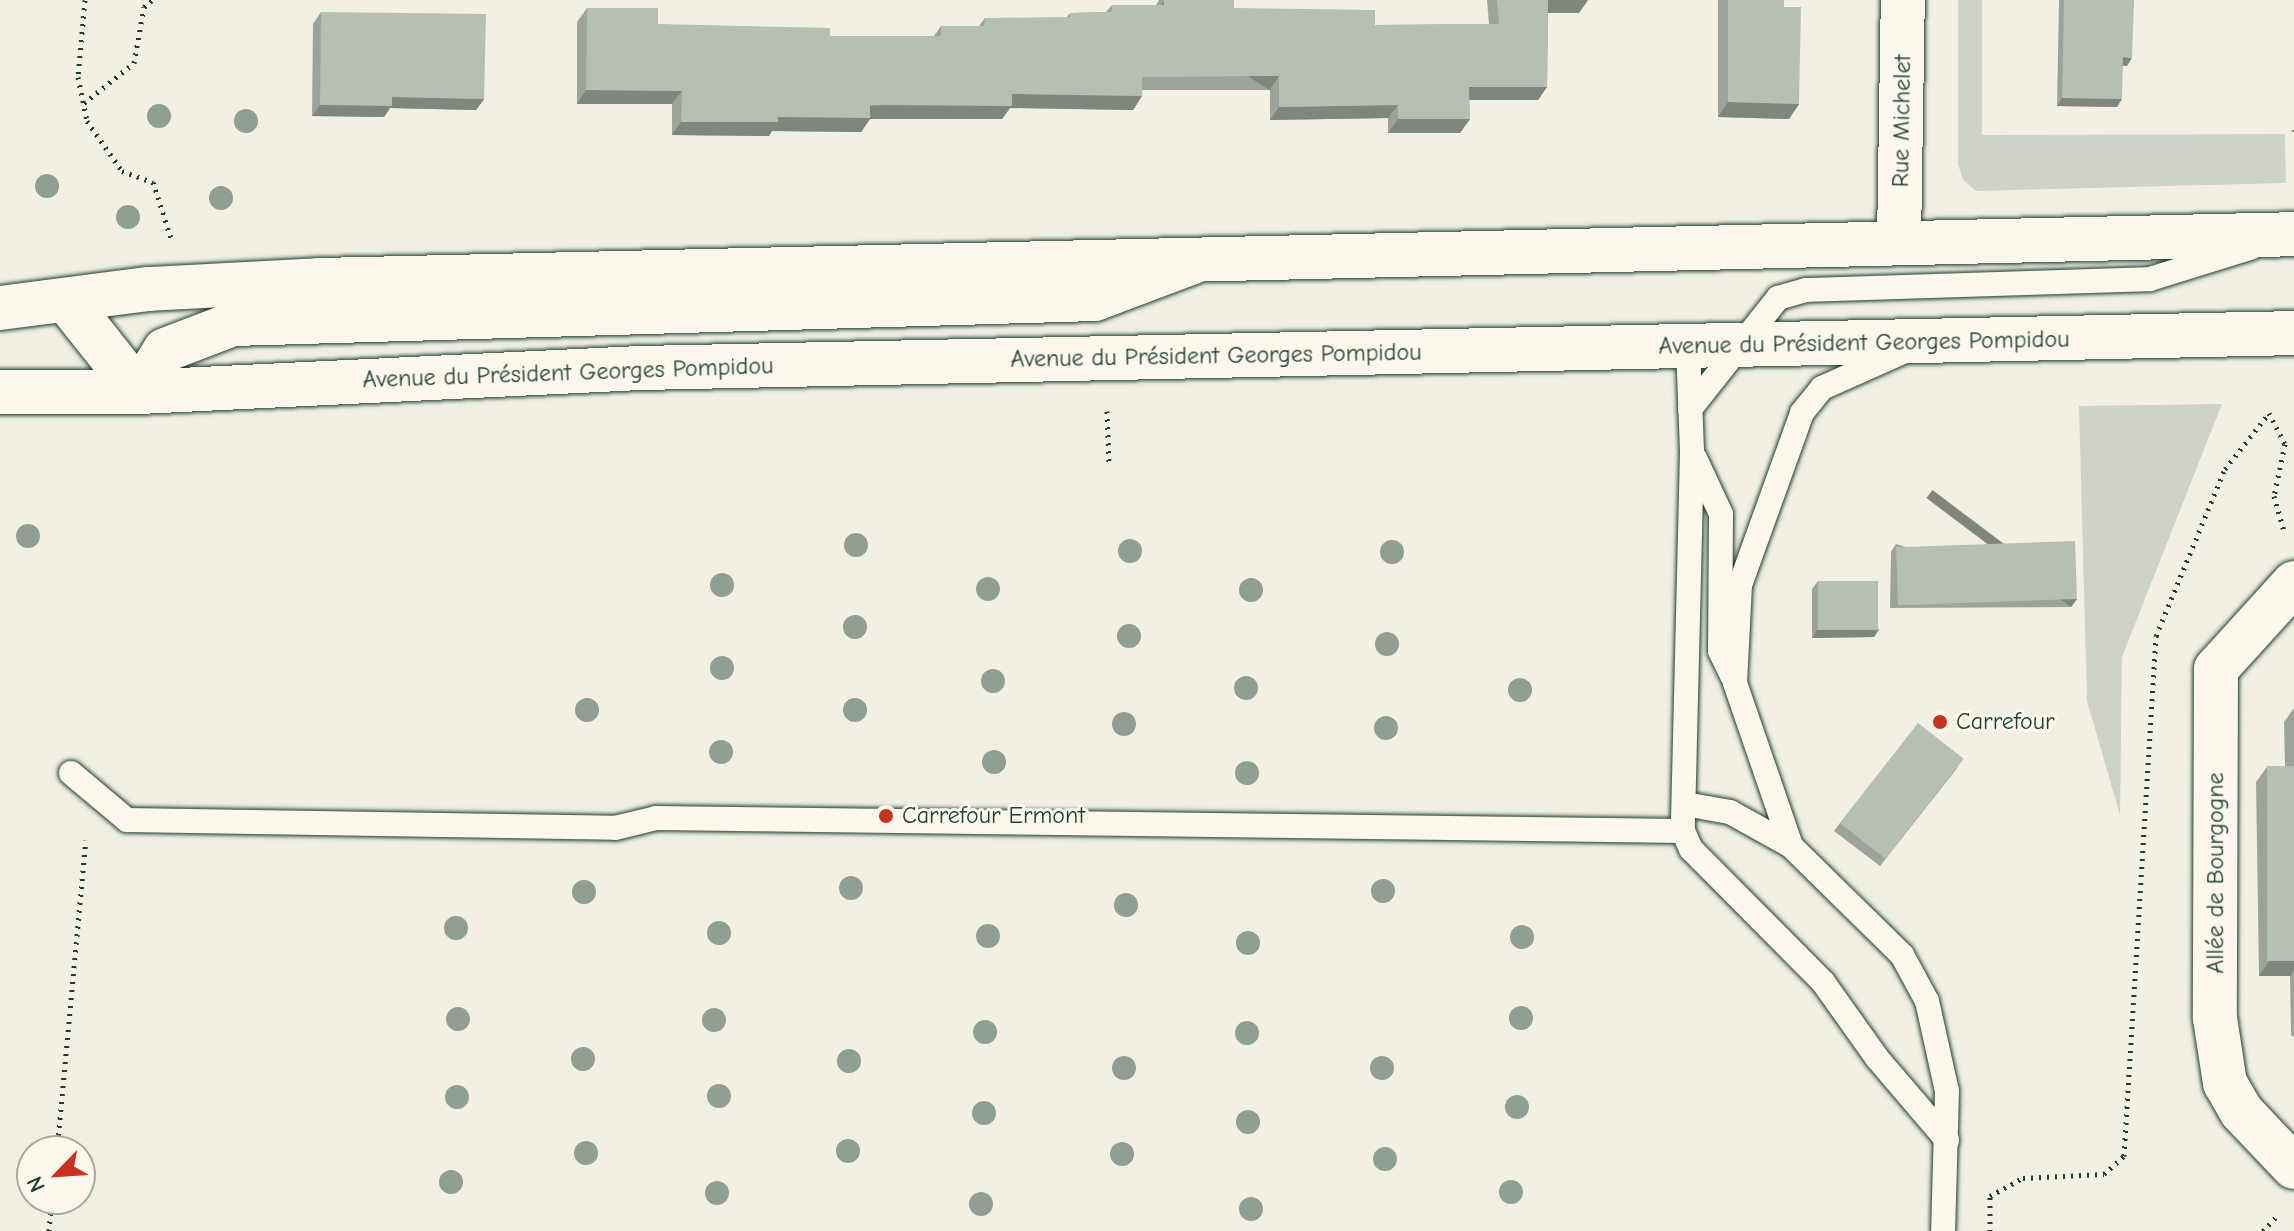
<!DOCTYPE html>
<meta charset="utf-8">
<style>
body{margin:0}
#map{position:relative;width:2294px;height:1231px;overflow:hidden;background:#f2f0e5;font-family:"Comic Neue",sans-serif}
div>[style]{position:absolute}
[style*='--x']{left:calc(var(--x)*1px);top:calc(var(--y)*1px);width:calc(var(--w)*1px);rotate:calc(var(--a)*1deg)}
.green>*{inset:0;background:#cfd2c8}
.path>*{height:5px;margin-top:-2.5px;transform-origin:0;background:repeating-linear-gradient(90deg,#1f3d34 0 2px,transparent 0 8px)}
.roads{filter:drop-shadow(0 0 2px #1f3d34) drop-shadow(0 0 2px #1f3d34)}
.lane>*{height:24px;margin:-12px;padding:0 12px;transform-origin:12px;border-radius:12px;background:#fbf7ec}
.street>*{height:44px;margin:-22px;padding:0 22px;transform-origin:22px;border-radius:22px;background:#fbf7ec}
.secondary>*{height:44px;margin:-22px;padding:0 22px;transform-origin:22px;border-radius:22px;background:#fbf7ec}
.trees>*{width:24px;height:24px;margin:-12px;border-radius:50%;background:#919e94}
.wall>*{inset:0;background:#9da39a}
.shaded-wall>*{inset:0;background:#80857d;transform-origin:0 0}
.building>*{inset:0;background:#b7beb3;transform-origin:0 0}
.dots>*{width:22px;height:22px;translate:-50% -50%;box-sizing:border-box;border:4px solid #fbf7ec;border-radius:50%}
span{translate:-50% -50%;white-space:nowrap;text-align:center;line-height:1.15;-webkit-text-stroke:6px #fbf7ec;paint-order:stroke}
.street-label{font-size:24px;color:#1f3d34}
.poi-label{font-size:24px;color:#1f3d34}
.left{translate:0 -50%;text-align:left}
.north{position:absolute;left:16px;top:1135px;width:80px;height:80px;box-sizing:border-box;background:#fbf7ec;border:2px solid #a3ada2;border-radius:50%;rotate:245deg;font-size:22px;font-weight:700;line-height:32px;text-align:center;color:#1f3d34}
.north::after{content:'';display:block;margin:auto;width:28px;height:36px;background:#c8321e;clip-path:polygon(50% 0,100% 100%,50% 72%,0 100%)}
</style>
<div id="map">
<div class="green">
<div style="clip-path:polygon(1958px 0,1982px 0,1982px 135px,2285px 134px,2286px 183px,1976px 191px,1963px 180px,1958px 164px)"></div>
<div style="clip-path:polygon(2222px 404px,2122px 657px,2120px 815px,2087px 701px,2079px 406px)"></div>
</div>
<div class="path">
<div style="--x:85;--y:0;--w:77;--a:95.2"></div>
<div style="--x:78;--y:77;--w:45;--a:78.4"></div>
<div style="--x:87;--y:121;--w:61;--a:55"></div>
<div style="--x:122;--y:171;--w:33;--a:20"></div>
<div style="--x:153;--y:182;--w:59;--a:72.2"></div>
<div style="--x:84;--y:103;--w:64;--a:-38.7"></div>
<div style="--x:134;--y:63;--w:57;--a:-79.9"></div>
<div style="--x:144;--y:7;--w:11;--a:-41"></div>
<div style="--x:2294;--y:130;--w:1;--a:90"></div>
<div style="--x:1107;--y:411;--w:51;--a:87.8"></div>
<div style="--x:57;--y:1151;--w:312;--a:-84.7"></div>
<div style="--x:49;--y:1231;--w:32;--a:-85"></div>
<div style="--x:1990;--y:1231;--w:35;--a:-90"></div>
<div style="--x:1990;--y:1196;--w:38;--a:-29"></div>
<div style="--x:2023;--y:1178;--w:81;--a:-2.8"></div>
<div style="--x:2104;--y:1174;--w:27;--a:-42"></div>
<div style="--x:2124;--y:1156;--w:521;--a:-86.48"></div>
<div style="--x:2156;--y:636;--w:181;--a:-67.6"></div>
<div style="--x:2225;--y:469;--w:71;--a:-51.8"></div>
<div style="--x:2269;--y:413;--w:35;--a:63"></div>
<div style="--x:2285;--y:444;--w:53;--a:101.9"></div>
<div style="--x:2274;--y:496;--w:37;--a:74"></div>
<div style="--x:2263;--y:1231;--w:21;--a:-47"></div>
</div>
<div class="roads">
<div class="lane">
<div style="--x:1688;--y:347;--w:105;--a:87.8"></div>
<div style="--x:1692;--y:452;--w:379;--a:91.4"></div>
<div style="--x:1683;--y:831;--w:20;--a:66"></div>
<div style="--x:1691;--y:849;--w:187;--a:45.2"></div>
<div style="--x:1823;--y:982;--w:93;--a:54.6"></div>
<div style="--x:1877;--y:1058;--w:108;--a:49.5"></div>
<div style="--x:1905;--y:351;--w:91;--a:156"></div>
<div style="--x:1822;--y:388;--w:32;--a:129"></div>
<div style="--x:1802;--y:413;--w:183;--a:109.8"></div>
<div style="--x:1740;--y:585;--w:98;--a:92.9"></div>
<div style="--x:1735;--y:683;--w:172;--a:71"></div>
<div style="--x:1791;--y:846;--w:156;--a:44.5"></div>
<div style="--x:1902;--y:955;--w:52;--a:61.5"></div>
<div style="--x:1927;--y:1001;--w:92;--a:77.5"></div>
<div style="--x:1947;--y:1091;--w:140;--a:91.6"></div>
<div style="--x:1690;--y:409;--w:142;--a:-51.6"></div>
<div style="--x:1778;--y:298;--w:29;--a:-16"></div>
<div style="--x:1806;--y:290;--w:344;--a:-1.8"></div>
<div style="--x:2150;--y:279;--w:105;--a:-17.2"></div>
<div style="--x:1695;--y:458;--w:62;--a:65.1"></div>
<div style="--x:1721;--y:514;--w:137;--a:90.4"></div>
<div style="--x:1720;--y:651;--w:28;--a:64"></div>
<div style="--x:71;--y:773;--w:73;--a:40"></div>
<div style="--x:127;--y:820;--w:488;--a:0.9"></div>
<div style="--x:615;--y:828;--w:42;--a:-13.7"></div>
<div style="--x:656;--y:818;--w:1027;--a:0.73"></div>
<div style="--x:1685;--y:804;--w:46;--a:10.1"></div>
<div style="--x:1730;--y:812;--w:70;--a:29.1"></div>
</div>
<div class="street">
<div style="--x:1899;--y:243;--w:243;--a:-89.1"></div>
<div style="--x:66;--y:300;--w:117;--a:51.6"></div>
<div style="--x:139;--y:392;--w:49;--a:-58.2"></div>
<div style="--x:165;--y:350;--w:73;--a:-20.9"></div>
<div style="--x:233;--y:324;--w:862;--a:-1.66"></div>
<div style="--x:1095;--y:299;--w:105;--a:-20.7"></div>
<div style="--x:2294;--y:583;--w:116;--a:132.2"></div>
<div style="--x:2216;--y:669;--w:349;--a:90.2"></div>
<div style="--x:2215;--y:1018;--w:66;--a:81.3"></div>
<div style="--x:2225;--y:1083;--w:32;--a:60"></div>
<div style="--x:2241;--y:1111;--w:77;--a:46.6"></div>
</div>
<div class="secondary">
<div style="--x:0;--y:308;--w:150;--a:-7.3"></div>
<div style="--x:149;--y:289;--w:171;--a:-3"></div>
<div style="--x:320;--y:280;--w:1975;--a:-1.33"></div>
<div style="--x:0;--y:392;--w:139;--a:0"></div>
<div style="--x:139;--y:392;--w:503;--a:-2.74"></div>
<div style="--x:641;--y:368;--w:1653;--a:-1.21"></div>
</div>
</div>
<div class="trees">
<div style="left:159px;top:116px"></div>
<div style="left:246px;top:121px"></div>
<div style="left:47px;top:186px"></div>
<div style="left:221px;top:198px"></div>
<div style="left:128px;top:217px"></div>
<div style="left:28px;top:536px"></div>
<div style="left:856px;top:545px"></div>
<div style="left:1130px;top:551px"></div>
<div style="left:1392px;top:552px"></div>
<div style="left:722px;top:585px"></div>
<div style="left:988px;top:589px"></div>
<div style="left:1251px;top:590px"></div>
<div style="left:855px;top:627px"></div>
<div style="left:1129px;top:636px"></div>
<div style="left:1387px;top:644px"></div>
<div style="left:722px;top:668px"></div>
<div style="left:993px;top:681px"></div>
<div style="left:1246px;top:688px"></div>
<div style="left:1520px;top:690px"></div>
<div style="left:587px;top:710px"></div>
<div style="left:855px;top:710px"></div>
<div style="left:1124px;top:724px"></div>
<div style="left:1386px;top:728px"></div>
<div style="left:721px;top:752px"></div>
<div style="left:994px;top:762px"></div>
<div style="left:1247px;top:773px"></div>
<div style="left:851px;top:888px"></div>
<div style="left:1383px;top:891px"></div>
<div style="left:584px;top:892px"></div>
<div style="left:1126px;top:905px"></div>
<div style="left:456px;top:928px"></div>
<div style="left:719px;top:933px"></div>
<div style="left:988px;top:936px"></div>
<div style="left:1522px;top:937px"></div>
<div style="left:1248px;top:943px"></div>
<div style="left:1521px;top:1018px"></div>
<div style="left:458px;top:1019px"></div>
<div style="left:714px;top:1020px"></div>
<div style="left:985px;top:1032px"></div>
<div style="left:1247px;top:1033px"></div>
<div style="left:583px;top:1059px"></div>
<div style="left:849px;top:1061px"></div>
<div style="left:1124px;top:1068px"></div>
<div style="left:1382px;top:1068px"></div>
<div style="left:719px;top:1096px"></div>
<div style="left:457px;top:1097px"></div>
<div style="left:1517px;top:1107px"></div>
<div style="left:984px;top:1113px"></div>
<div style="left:1248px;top:1122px"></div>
<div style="left:848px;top:1151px"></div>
<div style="left:586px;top:1153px"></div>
<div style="left:1122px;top:1154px"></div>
<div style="left:1385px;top:1159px"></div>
<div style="left:451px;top:1182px"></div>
<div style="left:1511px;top:1192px"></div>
<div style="left:717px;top:1193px"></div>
<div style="left:981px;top:1204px"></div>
<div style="left:1251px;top:1209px"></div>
</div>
<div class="wall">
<div style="clip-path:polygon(1159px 0,1234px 0,1234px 8px,1375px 25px,1489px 24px,1487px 0,1588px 0,1579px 13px,1548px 13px,1547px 87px,1538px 100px,1469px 100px,1470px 119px,1460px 133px,1388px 133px,1388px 118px,1270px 120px,1270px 90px,1142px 90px,1142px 96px,1133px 110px,1010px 108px,1002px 119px,870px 119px,861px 132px,772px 131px,769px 136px,672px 135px,672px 104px,577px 104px,577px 22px,587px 8px,658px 24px,830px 36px,934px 36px,941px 26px,979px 26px,985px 18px,1066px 18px,1070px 13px,1106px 12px,1112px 5px,1156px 5px)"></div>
<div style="clip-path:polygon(1718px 0,1784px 0,1784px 7px,1799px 104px,1789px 119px,1718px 117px)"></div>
<div style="clip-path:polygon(2059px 0,2134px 0,2127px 66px,2123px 66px,2117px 107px,2057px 106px)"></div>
<div style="clip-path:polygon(321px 12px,484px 99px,476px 110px,390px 108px,384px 117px,312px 116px,313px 24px)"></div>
<div style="clip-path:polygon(1896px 544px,2077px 599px,2071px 607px,1890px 608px,1891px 552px)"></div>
<div style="clip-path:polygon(1818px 581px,1879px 629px,1874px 637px,1812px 638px,1812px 589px)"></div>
<div style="clip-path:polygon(2294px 708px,2294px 1037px,2291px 1035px,2290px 976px,2259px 976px,2256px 782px,2267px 767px,2285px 766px,2284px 722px)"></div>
<div style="clip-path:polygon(1958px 767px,1880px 866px,1834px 831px,1840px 823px)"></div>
</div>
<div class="shaded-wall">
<div style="clip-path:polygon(1548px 0,1588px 0,1579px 13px,1538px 13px)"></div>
<div style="clip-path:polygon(2123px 57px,2132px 58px,2127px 66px,2118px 65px)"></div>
<div style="left:1279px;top:76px;width:17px;height:137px;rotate:123deg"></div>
<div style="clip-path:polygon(1469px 87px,1547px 87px,1538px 100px,1460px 100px)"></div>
<div style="clip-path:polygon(586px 90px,682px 91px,672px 104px,577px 104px)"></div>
<div style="clip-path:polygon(1012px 94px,1142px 96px,1133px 110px,1010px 108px,1002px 119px,870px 119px,861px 132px,772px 131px,769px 136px,672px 135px,681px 122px)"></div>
<div style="clip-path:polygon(392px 97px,484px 99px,476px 110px,390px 108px,384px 117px,312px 116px,320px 105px)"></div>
<div style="clip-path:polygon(2062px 98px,2122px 99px,2117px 107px,2057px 106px)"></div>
<div style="clip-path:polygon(1728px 102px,1799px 104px,1789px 119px,1718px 117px)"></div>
<div style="clip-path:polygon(1398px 105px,1388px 118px,1270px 120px,1279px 107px)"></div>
<div style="clip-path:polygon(1398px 119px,1470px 119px,1460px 133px,1388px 133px)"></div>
<div style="left:2077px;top:599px;width:10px;height:181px;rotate:127deg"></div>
<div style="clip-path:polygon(1879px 629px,1874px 637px,1812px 638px,1817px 630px)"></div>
<div style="clip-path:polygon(2269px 961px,2294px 961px,2294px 970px,2290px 976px,2259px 976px)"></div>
</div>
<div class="building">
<div style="clip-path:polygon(1164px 0,1234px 0,1234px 8px,1375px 10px,1375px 25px,1499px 24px,1497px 0,1548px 0,1547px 87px,1469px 87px,1470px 119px,1398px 119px,1398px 105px,1279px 107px,1279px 76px,1142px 77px,1142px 96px,1012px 94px,1012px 106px,870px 105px,870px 118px,778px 117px,778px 122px,681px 122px,682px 91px,586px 90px,587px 8px,658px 8px,658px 24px,830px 28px,830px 36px,941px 36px,941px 26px,984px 26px,985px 18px,1070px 17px,1070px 13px,1112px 12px,1112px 5px,1164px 5px)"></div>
<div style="clip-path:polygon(1728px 0,1784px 0,1784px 7px,1801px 7px,1799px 104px,1728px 102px)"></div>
<div style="clip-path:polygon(2064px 0,2134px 0,2132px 58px,2123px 57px,2122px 99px,2062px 98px)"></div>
<div style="clip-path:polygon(321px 12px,486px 14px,484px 99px,392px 97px,392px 106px,320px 105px)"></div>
<div style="left:2075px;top:541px;width:58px;height:179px;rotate:88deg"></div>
<div style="left:1818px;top:581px;width:60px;height:49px"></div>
<div style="left:1918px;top:723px;width:58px;height:127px;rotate:38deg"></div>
<div style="left:2294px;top:766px;width:195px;height:27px;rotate:90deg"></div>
</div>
<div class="dots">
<div style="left:1940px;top:722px;background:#c8321e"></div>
<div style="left:886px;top:816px;background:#c8321e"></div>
</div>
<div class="street-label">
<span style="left:1902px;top:121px;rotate:-89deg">Rue Michelet</span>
<span style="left:1864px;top:343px;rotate:-1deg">Avenue du Président Georges Pompidou</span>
<span style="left:1216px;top:356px;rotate:-1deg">Avenue du Président Georges Pompidou</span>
<span style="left:568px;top:373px;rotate:-2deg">Avenue du Président Georges Pompidou</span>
<span style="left:2216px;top:873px;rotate:-90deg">Allée de Bourgogne</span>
</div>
<div class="poi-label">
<span class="left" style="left:1956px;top:722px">Carrefour</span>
<span class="left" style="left:902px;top:816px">Carrefour Ermont</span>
</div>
<div class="north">N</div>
</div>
